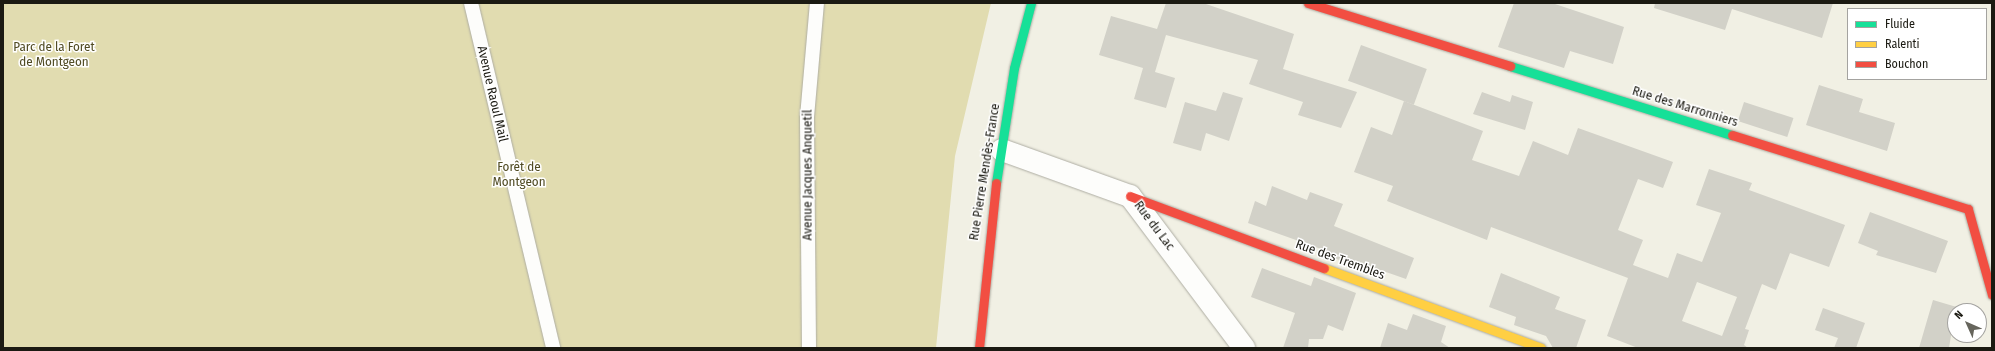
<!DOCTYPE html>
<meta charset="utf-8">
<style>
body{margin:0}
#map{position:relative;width:1995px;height:351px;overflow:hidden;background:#f1f0e4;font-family:"Fira Sans Condensed",sans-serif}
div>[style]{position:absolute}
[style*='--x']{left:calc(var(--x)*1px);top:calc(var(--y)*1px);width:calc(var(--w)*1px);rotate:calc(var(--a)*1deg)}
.green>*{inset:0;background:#e1dcb0}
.building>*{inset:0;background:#d2d1c8;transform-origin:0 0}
.roads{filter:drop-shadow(0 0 1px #aeada3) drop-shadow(0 0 1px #aeada3)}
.lane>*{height:14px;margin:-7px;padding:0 7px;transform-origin:7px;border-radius:7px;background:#fdfdfb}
.street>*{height:22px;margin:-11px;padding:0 11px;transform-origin:11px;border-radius:11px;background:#fdfdfb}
.fast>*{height:9px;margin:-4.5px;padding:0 4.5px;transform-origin:4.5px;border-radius:4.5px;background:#16e098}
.slow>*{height:9px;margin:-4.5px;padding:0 4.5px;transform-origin:4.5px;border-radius:4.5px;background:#ffcf43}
.jam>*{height:9px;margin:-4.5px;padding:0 4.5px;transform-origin:4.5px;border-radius:4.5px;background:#f24e42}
span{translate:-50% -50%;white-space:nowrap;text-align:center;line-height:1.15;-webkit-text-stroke:3px #fff;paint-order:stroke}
.park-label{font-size:13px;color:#504b23}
.street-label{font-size:13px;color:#1b1a12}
.frame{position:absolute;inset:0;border:4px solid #1b1a12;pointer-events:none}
.legend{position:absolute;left:1847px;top:8px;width:140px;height:72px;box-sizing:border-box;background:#fff;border:1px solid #a4a3a0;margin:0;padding:5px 7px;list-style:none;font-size:12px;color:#1b1a12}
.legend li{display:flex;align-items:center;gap:8px;height:20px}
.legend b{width:20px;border:1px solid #a4a3a0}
.north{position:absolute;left:1947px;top:303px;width:40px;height:40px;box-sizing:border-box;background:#fff;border:1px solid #a4a3a0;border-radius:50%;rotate:315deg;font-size:11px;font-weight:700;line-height:16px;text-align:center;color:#1b1a12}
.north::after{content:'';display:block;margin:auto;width:14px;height:18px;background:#66655c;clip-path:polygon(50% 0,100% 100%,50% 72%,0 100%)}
</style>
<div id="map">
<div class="green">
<div style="clip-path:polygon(3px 3px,991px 3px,955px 156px,936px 348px,3px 348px)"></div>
</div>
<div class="building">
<div style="clip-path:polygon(1166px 3px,1203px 3px,1294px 34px,1283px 69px,1357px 92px,1341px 128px,1298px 115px,1303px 102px,1249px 84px,1258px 60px,1166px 35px,1155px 72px,1175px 78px,1166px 108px,1134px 99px,1143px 68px,1099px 55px,1111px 16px,1157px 29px)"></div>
<div style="clip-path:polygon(1514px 3px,1552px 3px,1624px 27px,1613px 64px,1570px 51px,1564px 68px,1498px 47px)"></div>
<div style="clip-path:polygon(1655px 3px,1833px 3px,1822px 38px,1732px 9px,1725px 30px,1654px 8px)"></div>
<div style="left:1361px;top:45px;width:70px;height:38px;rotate:20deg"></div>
<div style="clip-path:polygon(1819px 85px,1863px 99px,1859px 112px,1895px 123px,1887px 151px,1806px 125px)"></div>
<div style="clip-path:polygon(1223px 92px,1243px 98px,1229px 141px,1206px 133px,1201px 151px,1173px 143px,1185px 102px,1216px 111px)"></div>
<div style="clip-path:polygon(1482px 92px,1510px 102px,1512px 95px,1533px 102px,1525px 130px,1473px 114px)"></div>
<div style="clip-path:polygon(evenodd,1404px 101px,1483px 131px,1472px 160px,1519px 176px,1533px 141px,1568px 155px,1578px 128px,1673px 162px,1663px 188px,1638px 179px,1618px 230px,1643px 240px,1633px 265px,1668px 278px,1677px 253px,1702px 262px,1721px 213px,1696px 205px,1709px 169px,1752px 183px,1749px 190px,1845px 225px,1829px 267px,1790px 253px,1776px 290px,1762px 284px,1745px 329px,1749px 330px,1744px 345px,1748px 348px,1638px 348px,1607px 336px,1628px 278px,1491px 227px,1487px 240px,1415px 212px,1387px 201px,1393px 186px,1354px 172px,1371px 127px,1392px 135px,1404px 101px,1697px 282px,1737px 297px,1722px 336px,1682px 321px,1697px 282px)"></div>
<div style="left:1744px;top:102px;width:52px;height:20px;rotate:18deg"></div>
<div style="clip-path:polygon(1272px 186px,1307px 200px,1310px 192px,1343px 204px,1334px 226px,1414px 258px,1406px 279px,1366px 265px,1364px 269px,1323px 254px,1324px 250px,1248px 223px,1255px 201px,1266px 206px)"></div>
<div style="clip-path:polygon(1870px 212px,1948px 241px,1936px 273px,1876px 255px,1878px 251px,1858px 243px)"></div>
<div style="clip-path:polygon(1262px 268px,1311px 286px,1314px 277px,1356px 293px,1343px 331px,1328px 325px,1323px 339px,1309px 339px,1308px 348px,1283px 348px,1295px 313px,1251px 297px)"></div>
<div style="clip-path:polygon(1501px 273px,1560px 297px,1555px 309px,1586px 320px,1576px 348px,1553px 348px,1546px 336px,1514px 325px,1516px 317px,1489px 307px)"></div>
<div style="clip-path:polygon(1933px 300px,1960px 308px,1955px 311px,1949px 348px,1919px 348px)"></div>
<div style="clip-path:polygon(1823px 308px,1865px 323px,1856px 348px,1834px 348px,1838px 338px,1815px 330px)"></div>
<div style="clip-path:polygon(1413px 314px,1446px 326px,1441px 342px,1450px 348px,1380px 348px,1388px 323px,1407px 330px)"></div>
</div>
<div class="roads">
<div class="lane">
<div style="--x:471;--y:3;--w:355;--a:76.6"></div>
<div style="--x:809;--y:348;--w:231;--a:-90.5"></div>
<div style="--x:807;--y:117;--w:114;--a:-85"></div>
</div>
<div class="street">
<div style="--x:1002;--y:150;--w:136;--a:19.8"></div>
<div style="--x:1130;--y:196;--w:190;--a:53.1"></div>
</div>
<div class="fast">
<div style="--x:1510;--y:66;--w:232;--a:17.3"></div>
<div style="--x:996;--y:183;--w:116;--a:-81.1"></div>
<div style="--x:1014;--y:68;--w:67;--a:-75.3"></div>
</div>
<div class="slow">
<div style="--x:1324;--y:268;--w:231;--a:20.2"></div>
</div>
<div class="jam">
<div style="--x:1308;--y:3;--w:212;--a:17.3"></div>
<div style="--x:1732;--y:135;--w:247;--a:17.4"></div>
<div style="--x:1968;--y:209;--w:89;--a:74.4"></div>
<div style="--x:1130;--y:196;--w:207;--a:20.4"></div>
<div style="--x:979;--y:348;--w:166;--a:-84.1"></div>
</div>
</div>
<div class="park-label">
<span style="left:54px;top:55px">Parc de la Foret<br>de Montgeon</span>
<span style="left:519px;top:175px">Forêt de<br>Montgeon</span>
</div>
<div class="street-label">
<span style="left:492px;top:94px;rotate:77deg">Avenue Raoul Mail</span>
<span style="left:1685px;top:107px;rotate:17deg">Rue des Marronniers</span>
<span style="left:985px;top:172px;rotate:-81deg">Rue Pierre Mendès-France</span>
<span style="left:808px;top:175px;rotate:-90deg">Avenue Jacques Anquetil</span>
<span style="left:1154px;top:226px;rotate:53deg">Rue du Lac</span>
<span style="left:1340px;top:260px;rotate:20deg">Rue des Trembles</span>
</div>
<div class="frame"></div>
<ul class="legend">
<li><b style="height:5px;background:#16e098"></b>Fluide</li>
<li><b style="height:5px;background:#ffcf43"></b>Ralenti</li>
<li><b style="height:5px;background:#f24e42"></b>Bouchon</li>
</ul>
<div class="north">N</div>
</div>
